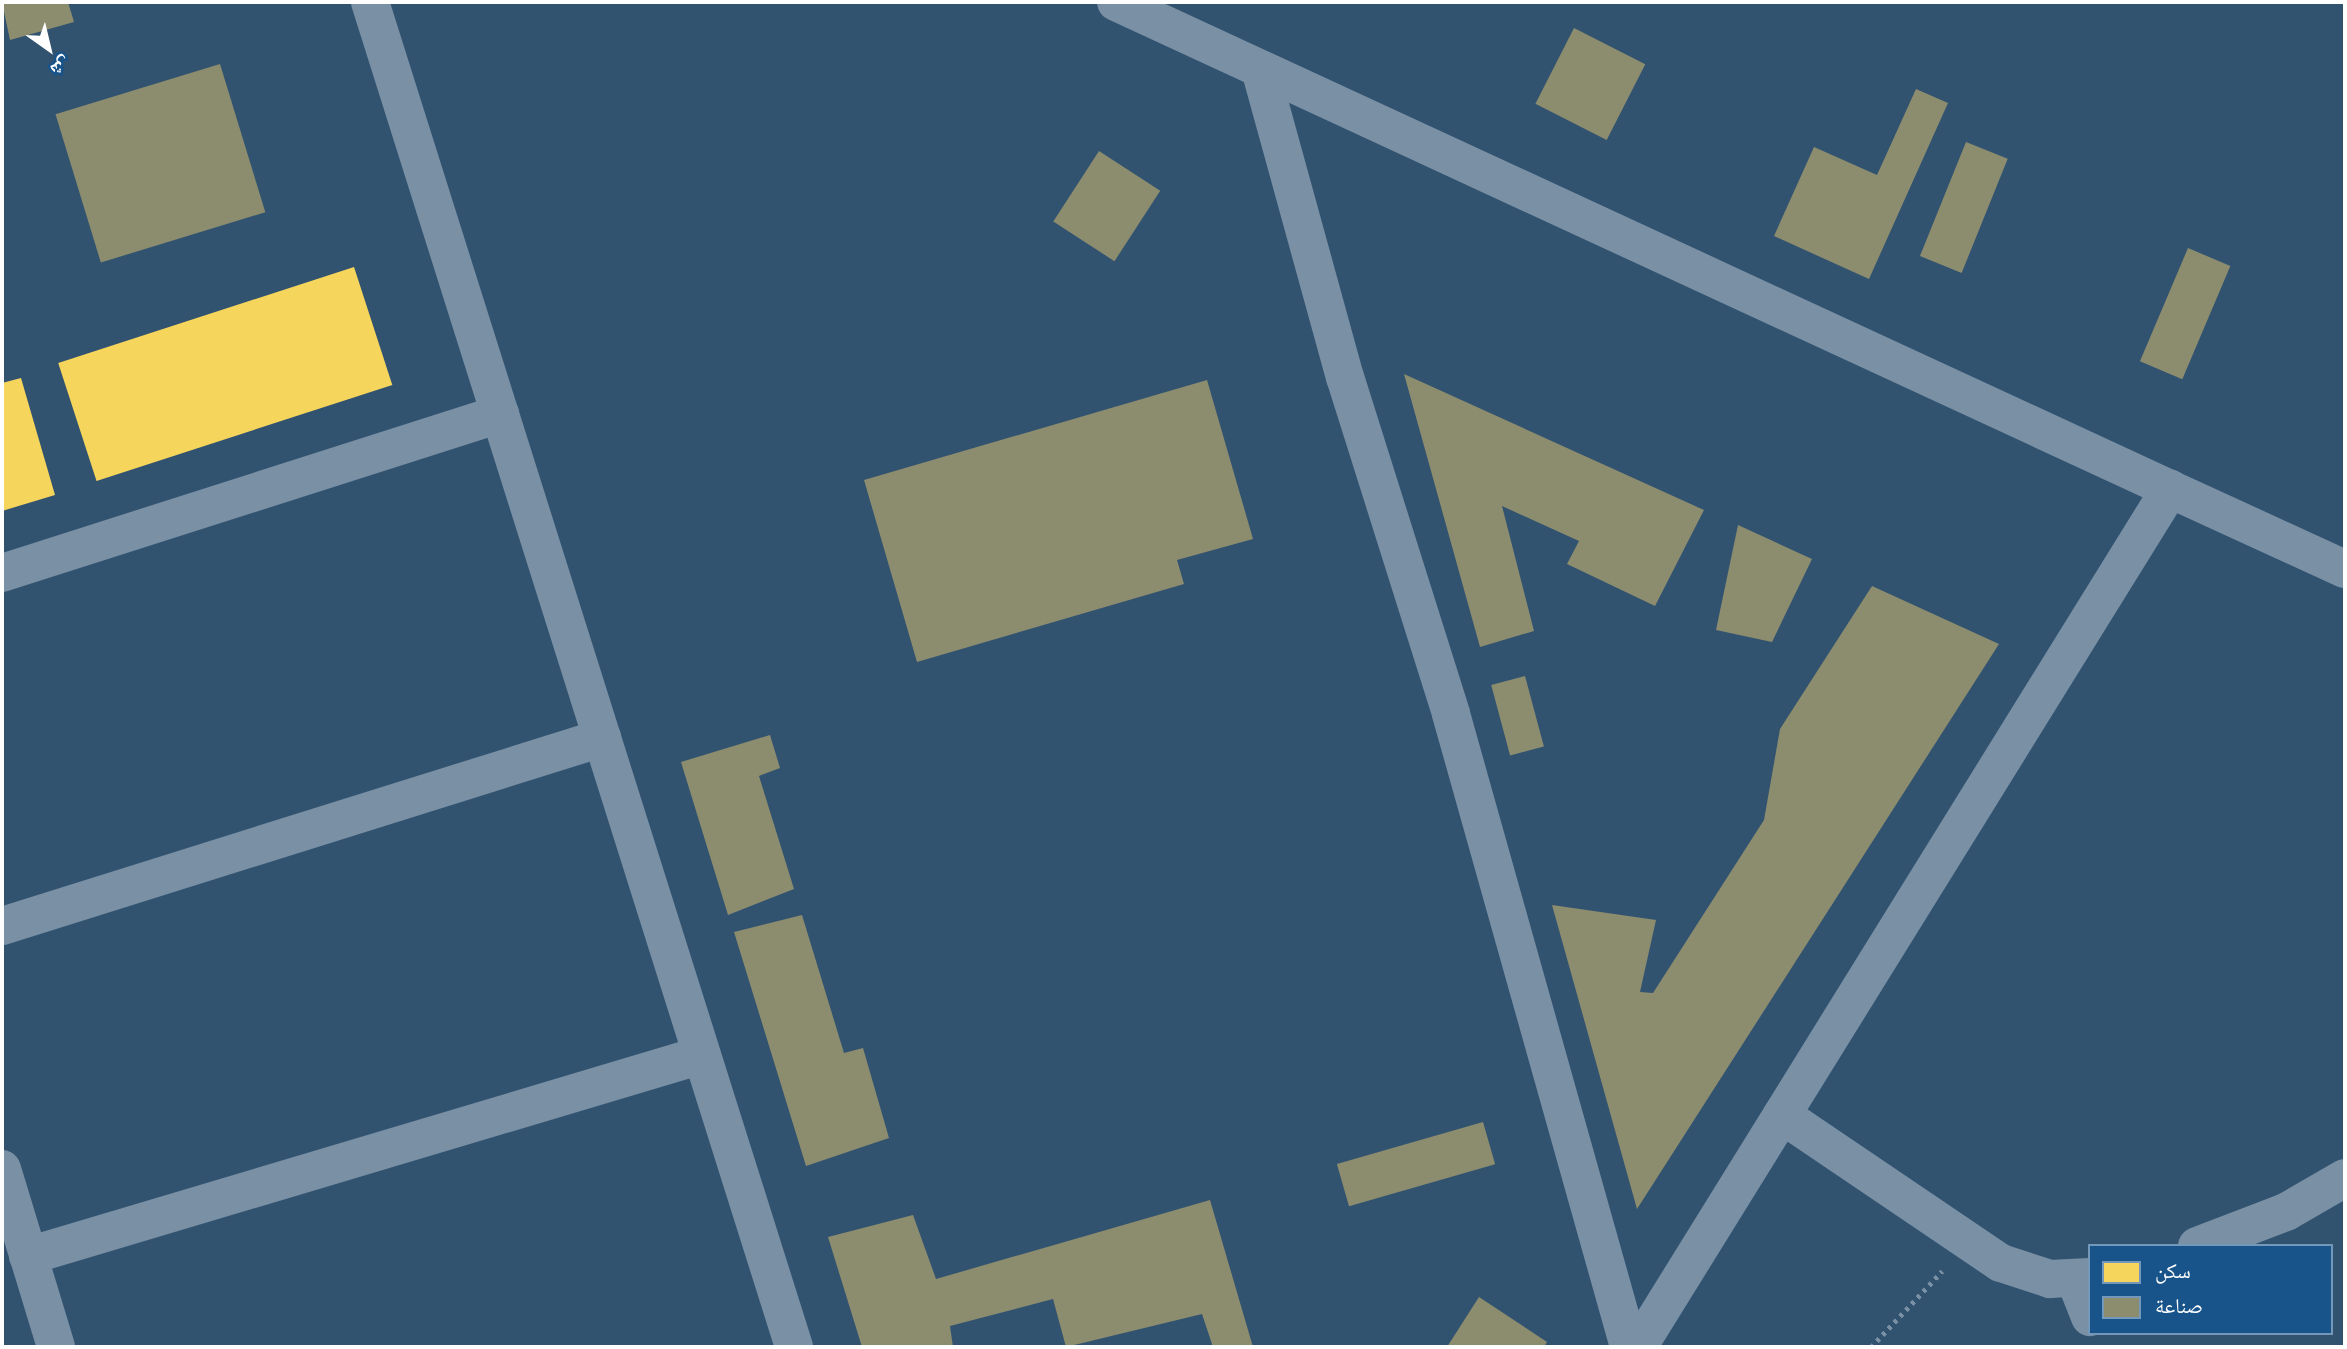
<!DOCTYPE html>
<meta charset="utf-8">
<style>
body{margin:0}
#map{position:relative;width:2347px;height:1349px;overflow:hidden;background:#325370;font-family:Poppins,"Noto Naskh Arabic",sans-serif}
div>[style]{position:absolute}
[style*='--x']{left:calc(var(--x)*1px);top:calc(var(--y)*1px);width:calc(var(--w)*1px);rotate:calc(var(--a)*1deg)}
.homes>*{inset:0;background:#f6d55c;transform-origin:0 0}
.industry>*{inset:0;background:#8c8c6e;transform-origin:0 0}
.path>*{height:4.5px;margin-top:-2.25px;transform-origin:0;background:repeating-linear-gradient(90deg,#7990a5 0 3.5px,transparent 0 8.5px)}
.minor>*{height:38px;margin:-19px;padding:0 19px;transform-origin:19px;border-radius:19px;background:#7990a5}
span{translate:-50% -50%;white-space:nowrap;text-align:center;line-height:1.15;-webkit-text-stroke:7px #18548a;paint-order:stroke}
.frame{position:absolute;inset:0;border:4px solid #fff;pointer-events:none}
.legend{position:absolute;left:2088px;top:1244px;width:245px;height:91px;box-sizing:border-box;background:#18548a;border:2px solid #7498b9;margin:0;padding:9px 12px;list-style:none;font-size:21px;color:#fff}
.legend li{display:flex;align-items:center;gap:14px;height:35px}
.legend b{width:35px;border:2px solid #7498b9}
.north{position:absolute;left:14px;top:14px;width:70px;height:70px;-webkit-text-stroke:5px #18548a;paint-order:stroke;rotate:146deg;font-size:19px;font-weight:700;line-height:28px;text-align:center;color:#fff}
.north::after{content:'';display:block;margin:auto;width:24px;height:32px;background:#fff;clip-path:polygon(50% 0,100% 100%,50% 72%,0 100%)}
</style>
<div id="map">
<div class="homes">
<div style="left:354px;top:267px;width:124px;height:311px;rotate:72deg"></div>
<div style="clip-path:polygon(21px 378px,55px 495px,2px 511px,2px 383px)"></div>
</div>
<div class="industry">
<div style="clip-path:polygon(2px 2px,68px 2px,74px 22px,10px 40px)"></div>
<div style="left:1574px;top:28px;width:80px;height:85px;rotate:27deg"></div>
<div style="left:220px;top:64px;width:155px;height:172px;rotate:73deg"></div>
<div style="clip-path:polygon(1916px 89px,1948px 103px,1869px 279px,1774px 236px,1814px 147px,1877px 175px)"></div>
<div style="left:1966px;top:142px;width:45px;height:123px;rotate:22deg"></div>
<div style="left:1099px;top:151px;width:73px;height:84px;rotate:33deg"></div>
<div style="left:2188px;top:248px;width:46px;height:123px;rotate:23deg"></div>
<div style="clip-path:polygon(1404px 374px,1704px 510px,1655px 606px,1567px 564px,1579px 541px,1502px 506px,1534px 631px,1480px 647px)"></div>
<div style="clip-path:polygon(1207px 380px,1253px 539px,1177px 560px,1184px 584px,917px 662px,864px 480px)"></div>
<div style="clip-path:polygon(1738px 525px,1812px 559px,1772px 642px,1716px 630px)"></div>
<div style="clip-path:polygon(1872px 586px,1999px 644px,1637px 1209px,1552px 905px,1656px 920px,1640px 992px,1653px 993px,1764px 820px,1780px 729px)"></div>
<div style="left:1525px;top:676px;width:73px;height:35px;rotate:75deg"></div>
<div style="clip-path:polygon(770px 735px,780px 768px,759px 776px,794px 889px,728px 915px,681px 762px)"></div>
<div style="clip-path:polygon(802px 915px,844px 1053px,863px 1048px,889px 1138px,806px 1166px,734px 932px)"></div>
<div style="left:1483px;top:1122px;width:44px;height:152px;rotate:74deg"></div>
<div style="clip-path:polygon(1210px 1200px,1253px 1347px,1213px 1347px,1202px 1314px,1066px 1347px,1053px 1299px,950px 1326px,953px 1347px,862px 1347px,828px 1237px,913px 1215px,936px 1279px)"></div>
<div style="clip-path:polygon(1479px 1297px,1547px 1342px,1544px 1347px,1447px 1347px)"></div>
</div>
<div class="path">
<div style="--x:1871;--y:1347;--w:104;--a:-46.9"></div>
</div>
<div class="minor">
<div style="--x:370;--y:2;--w:1410;--a:72.5"></div>
<div style="--x:1116;--y:2;--w:1161;--a:24.8"></div>
<div style="--x:1260;--y:69;--w:320;--a:74.6"></div>
<div style="--x:1345;--y:377;--w:353;--a:72.5"></div>
<div style="--x:1451;--y:714;--w:658;--a:74.29"></div>
<div style="--x:2;--y:573;--w:523;--a:-17.71"></div>
<div style="--x:2;--y:926;--w:629;--a:-17.4"></div>
<div style="--x:1782;--y:1115;--w:264;--a:34.1"></div>
<div style="--x:2001;--y:1263;--w:52;--a:18.1"></div>
<div style="--x:2050;--y:1279;--w:40;--a:-2.9"></div>
<div style="--x:2;--y:1169;--w:186;--a:73.1"></div>
<div style="--x:2197;--y:1246;--w:95;--a:-20.9"></div>
<div style="--x:2286;--y:1212;--w:68;--a:-30"></div>
<div style="--x:28;--y:1256;--w:703;--a:-16.61"></div>
<div style="--x:2075;--y:1279;--w:41;--a:68.5"></div>
<div style="--x:1638;--y:1347;--w:1010;--a:-58.2"></div>
<div style="--x:2170;--y:489;--w:192;--a:24.6"></div>
</div>
<div class="frame"></div>
<ul class="legend">
<li><b style="height:19px;background:#f6d55c"></b>سكن</li>
<li><b style="height:19px;background:#8c8c6e"></b>صناعة</li>
</ul>
<div class="north">ش</div>
</div>
